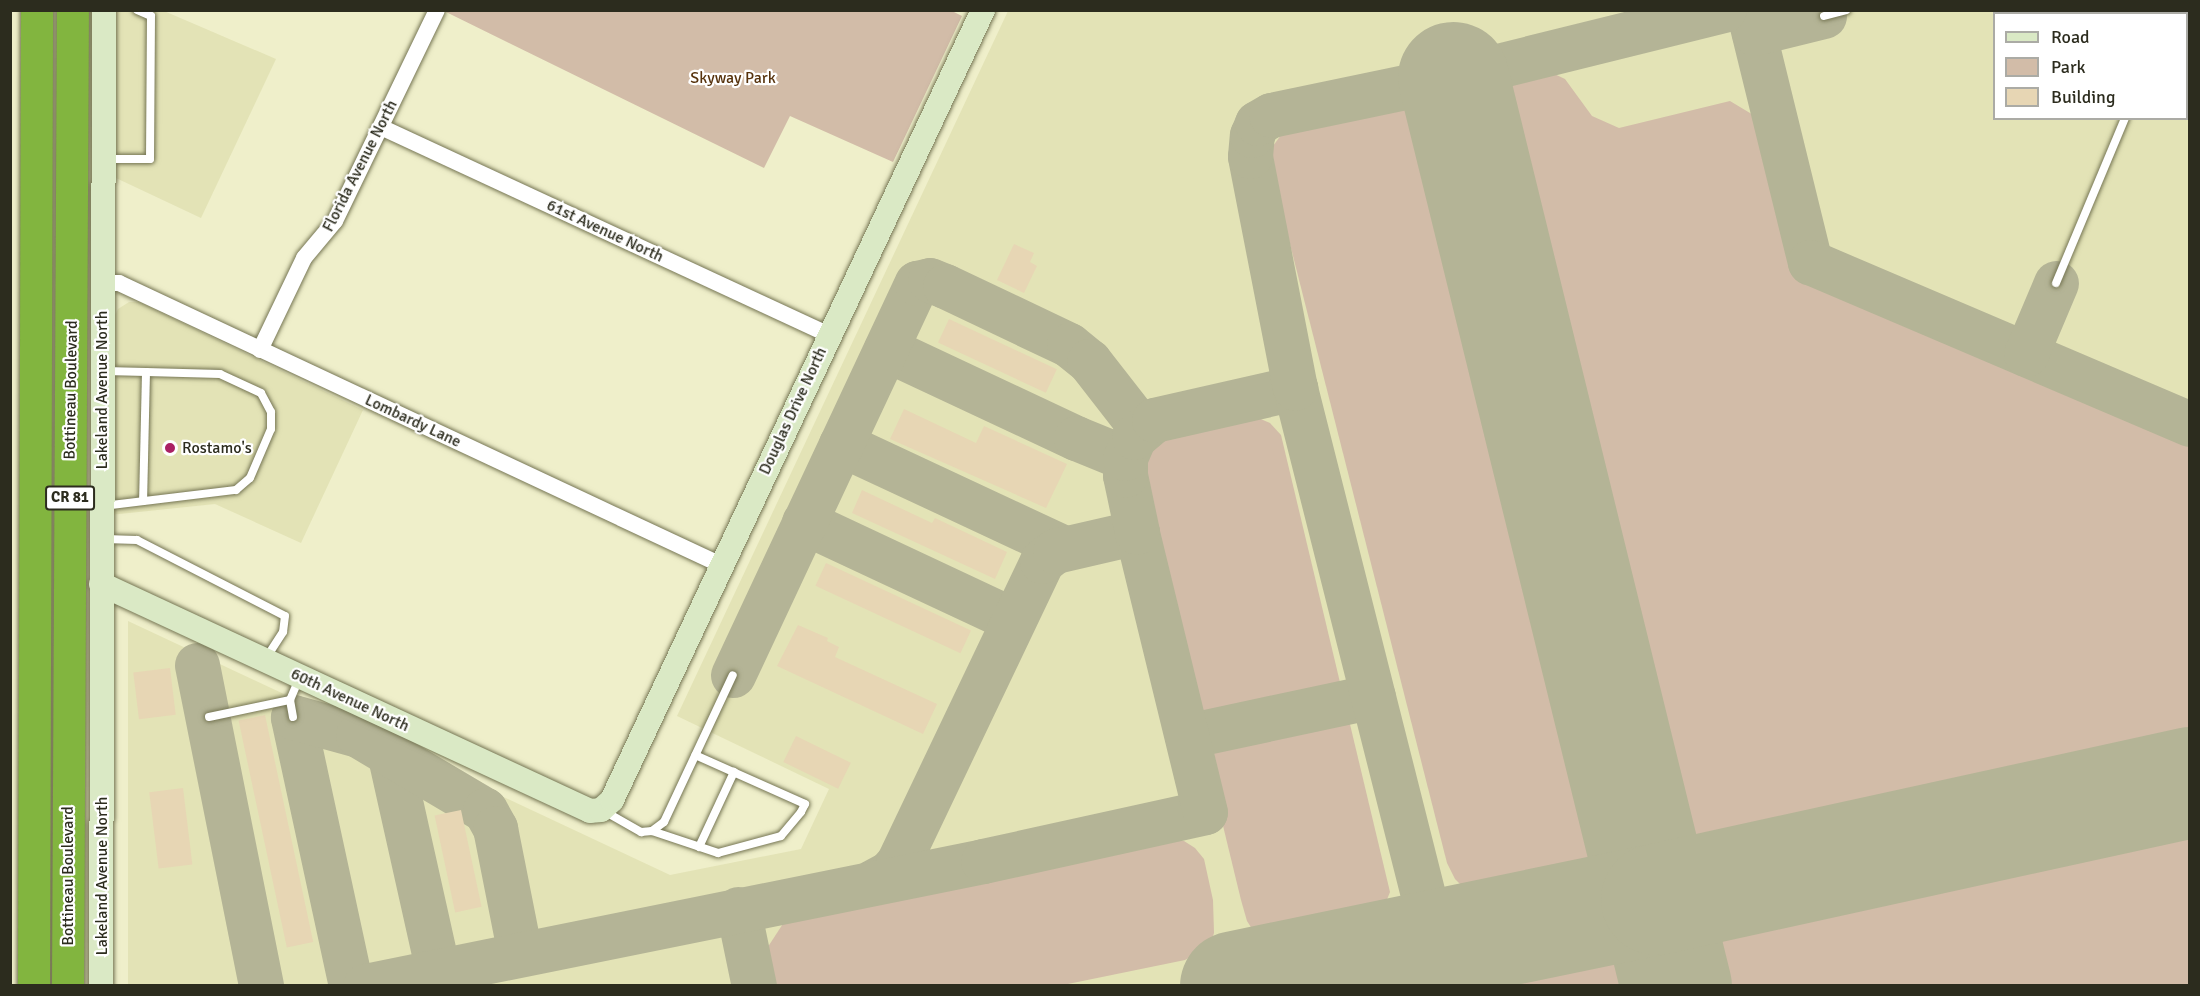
<!DOCTYPE html>
<style>
body{margin:0}
#map{position:relative;width:2200px;height:996px;overflow:hidden;background:#efefca;font-family:Signika,sans-serif}
div>[style]{position:absolute}
[style*='--x']{left:calc(var(--x)*1px);top:calc(var(--y)*1px);width:calc(var(--w)*1px);rotate:calc(var(--a)*1deg)}
.built>*{inset:0;background:#e3e3b6}
.green>*{inset:0;background:#d2bca8}
.taxiway>*{height:45px;margin:-22.5px;padding:0 22.5px;transform-origin:22.5px;border-radius:22.5px;background:#b4b496}
.runway>*{height:111px;margin:-55.5px;padding:0 55.5px;transform-origin:55.5px;border-radius:55.5px;background:#b4b496}
.building>*{inset:0;background:#e7d6b4;transform-origin:0 0}
.roads{filter:drop-shadow(0 0 2px #757553) drop-shadow(0 0 2px #757553)}
.lane>*{height:8px;margin:-4px;padding:0 4px;transform-origin:4px;border-radius:4px;background:#fff}
.street>*{height:16px;margin:-8px;padding:0 8px;transform-origin:8px;border-radius:8px;background:#fff}
.secondary>*{height:24px;margin:-12px;padding:0 12px;transform-origin:12px;border-radius:12px;background:#dae9c5}
.highway>*{height:32px;margin:-16px;padding:0 16px;transform-origin:16px;border-radius:16px;background:#82b53f}
.dots>*{width:16px;height:16px;translate:-50% -50%;box-sizing:border-box;border:3px solid #fff;border-radius:50%}
span{translate:-50% -50%;white-space:nowrap;text-align:center;line-height:1.15;-webkit-text-stroke:4.5px #fff;paint-order:stroke}
.shield-label span{padding:2px 4px;background:#fff;border:2px solid;border-radius:4px;-webkit-text-stroke-width:0}
.shield-label{font-size:15px;color:#2c2c1e;font-weight:700}
.park-label{font-size:16px;color:#57330d}
.street-label{font-size:16px;color:#2c2c1e}
.poi-label{font-size:16px;color:#2c2c1e}
.left{translate:0 -50%;text-align:left}
.frame{position:absolute;inset:0;border:12px solid #2c2c1e;pointer-events:none}
.legend{position:absolute;left:1993px;top:12px;width:195px;height:108px;box-sizing:border-box;background:#fff;border:2px solid #ababa5;margin:0;padding:8px 10px;list-style:none;font-size:18px;color:#2c2c1e}
.legend li{display:flex;align-items:center;gap:12px;height:30px}
.legend b{width:30px;border:2px solid #ababa5}
</style>
<div id="map">
<div class="built">
<div style="clip-path:polygon(114px 11px,164px 11px,276px 59px,201px 218px,116px 178px)"></div>
<div style="clip-path:polygon(evenodd,1008px 11px,2189px 11px,2189px 985px,128px 986px,128px 621px,670px 875px,801px 849px,829px 789px,677px 716px,1008px 11px,1994px 14px,2186px 14px,2186px 118px,1994px 118px,1994px 14px)"></div>
<div style="clip-path:polygon(129px 302px,139px 302px,363px 410px,301px 543px,215px 504px,110px 515px,113px 319px,118px 309px)"></div>
</div>
<div class="green">
<div style="clip-path:polygon(447px 11px,950px 10px,962px 16px,893px 162px,790px 116px,764px 168px,446px 12px)"></div>
<div style="clip-path:polygon(1546px 70px,1565px 79px,1592px 116px,1619px 128px,1730px 101px,1755px 116px,1789px 253px,1824px 282px,2189px 443px,2189px 749px,1736px 843px,1715px 846px,1703px 843px,1681px 832px,1665px 800px,1492px 107px,1503px 80px)"></div>
<div style="clip-path:polygon(1400px 105px,1419px 112px,1428px 119px,1433px 135px,1607px 831px,1609px 846px,1606px 854px,1594px 871px,1504px 891px,1474px 893px,1463px 887px,1455px 879px,1447px 863px,1277px 193px,1271px 160px,1273px 146px,1281px 135px,1297px 124px)"></div>
<div style="clip-path:polygon(1237px 417px,1256px 417px,1270px 423px,1281px 435px,1390px 892px,1382px 912px,1350px 926px,1279px 940px,1267px 940px,1254px 932px,1247px 921px,1241px 900px,1137px 471px,1140px 456px,1157px 436px)"></div>
<div style="clip-path:polygon(2189px 809px,2189px 985px,1707px 985px,1699px 953px,1701px 932px,1711px 917px,1739px 902px)"></div>
<div style="clip-path:polygon(1170px 839px,1184px 841px,1195px 848px,1204px 859px,1213px 900px,1214px 933px,1210px 946px,1185px 960px,1063px 985px,767px 985px,760px 959px,788px 916px)"></div>
<div style="clip-path:polygon(1599px 932px,1613px 932px,1627px 938px,1636px 952px,1646px 985px,1475px 985px,1483px 965px,1499px 953px)"></div>
<div style="clip-path:polygon(1380px 978px,1401px 985px,1340px 985px,1353px 982px)"></div>
</div>
<div class="taxiway">
<div style="--x:1748;--y:10;--w:260;--a:76.2"></div>
<div style="--x:1810;--y:262;--w:413;--a:23.1"></div>
<div style="--x:1754;--y:33;--w:72;--a:-13.7"></div>
<div style="--x:886;--y:349;--w:210;--a:25.1"></div>
<div style="--x:1076;--y:438;--w:53;--a:22.2"></div>
<div style="--x:2026;--y:354;--w:77;--a:-67.1"></div>
<div style="--x:841;--y:444;--w:246;--a:25"></div>
<div style="--x:804;--y:522;--w:231;--a:25.1"></div>
<div style="--x:197;--y:665;--w:327;--a:78.7"></div>
<div style="--x:733;--y:675;--w:433;--a:-64.9"></div>
<div style="--x:917;--y:283;--w:13;--a:-13"></div>
<div style="--x:930;--y:280;--w:16;--a:22"></div>
<div style="--x:945;--y:286;--w:137;--a:25.4"></div>
<div style="--x:1069;--y:345;--w:26;--a:39"></div>
<div style="--x:1089;--y:361;--w:86;--a:52.1"></div>
<div style="--x:1187;--y:736;--w:190;--a:-12.1"></div>
<div style="--x:389;--y:752;--w:224;--a:77.4"></div>
<div style="--x:872;--y:882;--w:19;--a:-28"></div>
<div style="--x:889;--y:873;--w:13;--a:-48"></div>
<div style="--x:898;--y:863;--w:335;--a:-64.5"></div>
<div style="--x:1042;--y:561;--w:16;--a:-38"></div>
<div style="--x:1055;--y:551;--w:84;--a:-13"></div>
<div style="--x:738;--y:909;--w:79;--a:78.3"></div>
<div style="--x:351;--y:986;--w:275;--a:-102.2"></div>
<div style="--x:293;--y:717;--w:67;--a:15.5"></div>
<div style="--x:358;--y:735;--w:147;--a:30.6"></div>
<div style="--x:485;--y:810;--w:21;--a:61"></div>
<div style="--x:495;--y:828;--w:128;--a:78.8"></div>
<div style="--x:365;--y:986;--w:631;--a:-11.43"></div>
<div style="--x:983;--y:861;--w:227;--a:-12.4"></div>
<div style="--x:1205;--y:812;--w:288;--a:-103.7"></div>
<div style="--x:1137;--y:532;--w:58;--a:-101.9"></div>
<div style="--x:1125;--y:475;--w:17;--a:-90"></div>
<div style="--x:1125;--y:458;--w:23;--a:-67"></div>
<div style="--x:1134;--y:437;--w:26;--a:-40"></div>
<div style="--x:1154;--y:420;--w:145;--a:-12.8"></div>
<div style="--x:1446;--y:986;--w:617;--a:-104.17"></div>
<div style="--x:1295;--y:388;--w:236;--a:-101"></div>
<div style="--x:1250;--y:156;--w:21;--a:-85"></div>
<div style="--x:1252;--y:135;--w:13;--a:-67"></div>
<div style="--x:1257;--y:123;--w:16;--a:-30"></div>
<div style="--x:1271;--y:115;--w:186;--a:-11.8"></div>
<div style="--x:1453;--y:77;--w:279;--a:-13.9"></div>
</div>
<div class="runway">
<div style="--x:1453;--y:77;--w:936;--a:76.22"></div>
<div style="--x:1235;--y:986;--w:430;--a:-11.7"></div>
<div style="--x:1656;--y:899;--w:547;--a:-12.36"></div>
</div>
<div class="building">
<div style="clip-path:polygon(1014px 244px,1034px 253px,1030px 262px,1037px 266px,1024px 293px,997px 280px)"></div>
<div style="left:949px;top:319px;width:119px;height:26px;rotate:25deg"></div>
<div style="clip-path:polygon(904px 409px,976px 443px,984px 426px,1067px 464px,1046px 508px,890px 439px)"></div>
<div style="clip-path:polygon(862px 490px,932px 523px,935px 518px,1007px 552px,995px 579px,852px 513px)"></div>
<div style="left:826px;top:563px;width:160px;height:25px;rotate:25deg"></div>
<div style="clip-path:polygon(798px 625px,828px 638px,827px 641px,839px 647px,835px 657px,937px 704px,923px 734px,777px 666px)"></div>
<div style="left:170px;top:668px;width:47px;height:37px;rotate:83deg"></div>
<div style="left:265px;top:715px;width:232px;height:27px;rotate:78deg"></div>
<div style="left:796px;top:736px;width:61px;height:29px;rotate:26deg"></div>
<div style="left:183px;top:788px;width:77px;height:34px;rotate:83deg"></div>
<div style="left:461px;top:810px;width:99px;height:27px;rotate:78deg"></div>
</div>
<div class="roads">
<div class="lane">
<div style="--x:2058;--y:10;--w:5;--a:53"></div>
<div style="--x:2170;--y:14;--w:4;--a:-76"></div>
<div style="--x:1824;--y:16;--w:23;--a:-15"></div>
<div style="--x:104;--y:159;--w:46;--a:0"></div>
<div style="--x:150;--y:159;--w:143;--a:-89.6"></div>
<div style="--x:151;--y:16;--w:15;--a:-157"></div>
<div style="--x:2056;--y:283;--w:179;--a:-67.3"></div>
<div style="--x:105;--y:371;--w:41;--a:1.4"></div>
<div style="--x:146;--y:372;--w:129;--a:91.3"></div>
<div style="--x:103;--y:506;--w:134;--a:-6.9"></div>
<div style="--x:236;--y:490;--w:18;--a:-41"></div>
<div style="--x:250;--y:478;--w:53;--a:-66.8"></div>
<div style="--x:271;--y:429;--w:17;--a:-90"></div>
<div style="--x:271;--y:412;--w:21;--a:-118"></div>
<div style="--x:261;--y:393;--w:45;--a:-155.1"></div>
<div style="--x:220;--y:374;--w:74;--a:-178.5"></div>
<div style="--x:105;--y:539;--w:32;--a:2"></div>
<div style="--x:137;--y:540;--w:166;--a:27.2"></div>
<div style="--x:285;--y:616;--w:16;--a:97"></div>
<div style="--x:283;--y:632;--w:31;--a:123"></div>
<div style="--x:209;--y:717;--w:83;--a:-11.9"></div>
<div style="--x:293;--y:717;--w:17;--a:-100"></div>
<div style="--x:290;--y:700;--w:25;--a:-67"></div>
<div style="--x:604;--y:811;--w:43;--a:29.6"></div>
<div style="--x:641;--y:832;--w:11;--a:-5"></div>
<div style="--x:652;--y:831;--w:15;--a:-37"></div>
<div style="--x:664;--y:822;--w:162;--a:-64.9"></div>
<div style="--x:652;--y:831;--w:70;--a:18.4"></div>
<div style="--x:718;--y:853;--w:65;--a:-15.1"></div>
<div style="--x:781;--y:836;--w:31;--a:-50"></div>
<div style="--x:801;--y:812;--w:9;--a:-63"></div>
<div style="--x:805;--y:804;--w:120;--a:-156"></div>
<div style="--x:699;--y:847;--w:83;--a:-65"></div>
</div>
<div class="street">
<div style="--x:381;--y:127;--w:494;--a:24.9"></div>
<div style="--x:103;--y:283;--w:16;--a:0"></div>
<div style="--x:119;--y:283;--w:665;--a:25.1"></div>
<div style="--x:260;--y:350;--w:102;--a:-64.4"></div>
<div style="--x:304;--y:258;--w:48;--a:-50"></div>
<div style="--x:335;--y:221;--w:234;--a:-64.2"></div>
</div>
<div class="secondary">
<div style="--x:101;--y:584;--w:539;--a:24.9"></div>
<div style="--x:590;--y:811;--w:11;--a:-5"></div>
<div style="--x:601;--y:810;--w:15;--a:-42"></div>
<div style="--x:612;--y:800;--w:873;--a:-64.84"></div>
<div style="--x:101;--y:986;--w:976;--a:-89.82"></div>
</div>
<div class="highway">
<div style="--x:34;--y:986;--w:976;--a:-89.82"></div>
<div style="--x:68;--y:986;--w:976;--a:-89.71"></div>
</div>
</div>
<div class="dots">
<div style="left:170px;top:448px;background:#aa2164"></div>
</div>
<div class="shield-label">
<span style="left:70px;top:498px">CR 81</span>
</div>
<div class="park-label">
<span style="left:733px;top:78px">Skyway Park</span>
</div>
<div class="street-label">
<span style="left:360px;top:166px;rotate:-63deg">Florida Avenue North</span>
<span style="left:605px;top:231px;rotate:25deg">61st Avenue North</span>
<span style="left:71px;top:390px;rotate:-89deg">Bottineau Boulevard</span>
<span style="left:102px;top:390px;rotate:-90deg">Lakeland Avenue North</span>
<span style="left:793px;top:411px;rotate:-65deg">Douglas Drive North</span>
<span style="left:413px;top:421px;rotate:25deg">Lombardy Lane</span>
<span style="left:350px;top:700px;rotate:25deg">60th Avenue North</span>
<span style="left:68px;top:876px;rotate:-90deg">Bottineau Boulevard</span>
<span style="left:102px;top:876px;rotate:-90deg">Lakeland Avenue North</span>
</div>
<div class="poi-label">
<span class="left" style="left:182px;top:448px">Rostamo's</span>
</div>
<div class="frame"></div>
<ul class="legend">
<li><b style="height:8px;background:#dae9c5"></b>Road</li>
<li><b style="height:16px;background:#d2bca8"></b>Park</li>
<li><b style="height:16px;background:#e7d6b4"></b>Building</li>
</ul>
</div>
